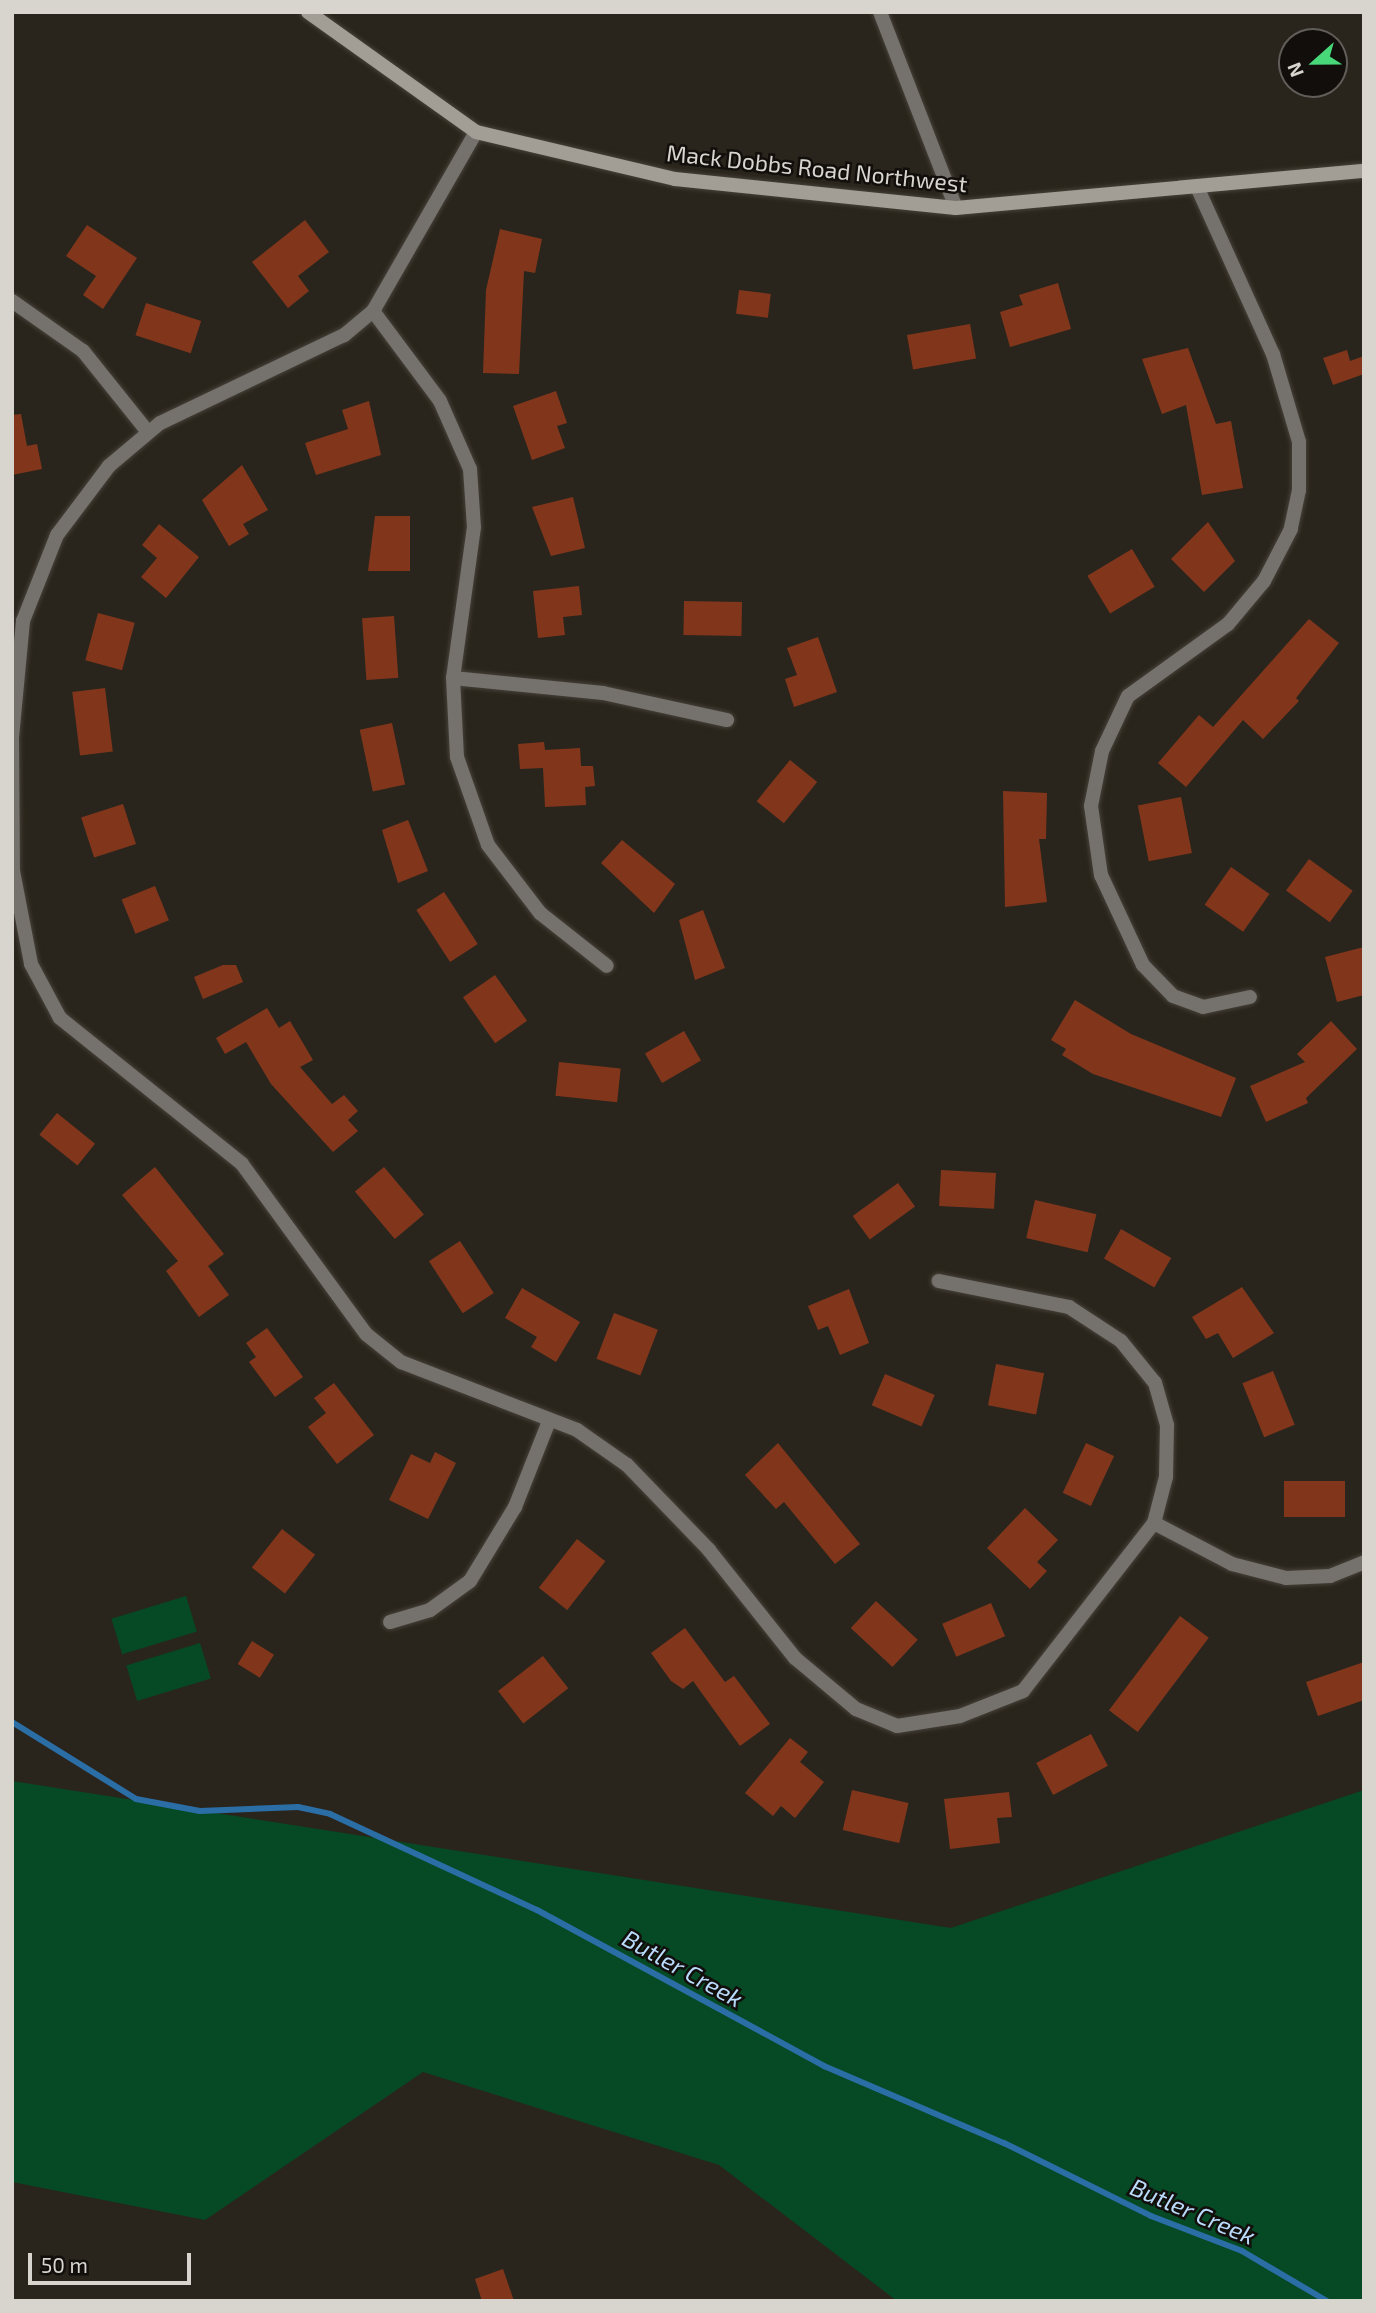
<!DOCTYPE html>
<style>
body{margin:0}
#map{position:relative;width:1376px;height:2313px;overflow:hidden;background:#2a251c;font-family:"Exo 2",sans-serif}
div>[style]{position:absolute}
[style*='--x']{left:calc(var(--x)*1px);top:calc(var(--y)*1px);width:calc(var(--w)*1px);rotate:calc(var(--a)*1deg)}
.green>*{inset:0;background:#054a25;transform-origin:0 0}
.stream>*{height:6px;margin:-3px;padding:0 3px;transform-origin:3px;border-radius:3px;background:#2b6da5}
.building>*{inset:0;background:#81361c;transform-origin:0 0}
.roads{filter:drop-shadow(0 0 2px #464139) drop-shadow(0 0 2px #464139)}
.street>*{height:14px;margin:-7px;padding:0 7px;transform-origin:7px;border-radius:7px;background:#75726d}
.secondary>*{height:14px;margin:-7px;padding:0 7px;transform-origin:7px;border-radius:7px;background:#a29e96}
span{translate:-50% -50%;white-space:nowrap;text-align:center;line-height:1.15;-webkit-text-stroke:5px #110e0b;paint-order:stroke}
.street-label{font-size:23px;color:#d8d5cf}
.water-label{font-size:24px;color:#badbfb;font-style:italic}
.frame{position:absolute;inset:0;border:14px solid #d8d5cf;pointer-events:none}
.north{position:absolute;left:1278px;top:28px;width:70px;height:70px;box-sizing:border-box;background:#110e0b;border:2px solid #615e59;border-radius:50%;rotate:249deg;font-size:19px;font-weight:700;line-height:28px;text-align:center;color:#d8d5cf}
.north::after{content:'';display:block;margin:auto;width:24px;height:32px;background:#48d779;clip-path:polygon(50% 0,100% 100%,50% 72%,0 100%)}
.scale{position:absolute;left:28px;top:2253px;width:163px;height:32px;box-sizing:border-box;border:4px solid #d8d5cf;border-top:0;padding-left:9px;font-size:21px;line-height:24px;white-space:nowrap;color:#d8d5cf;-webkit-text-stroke:5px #110e0b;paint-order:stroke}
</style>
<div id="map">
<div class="green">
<div style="left:186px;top:1596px;width:37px;height:78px;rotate:73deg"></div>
<div style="left:200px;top:1643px;width:37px;height:77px;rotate:73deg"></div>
<div style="clip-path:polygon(12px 1781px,951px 1928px,1364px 1790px,1364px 2301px,897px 2301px,719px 2165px,423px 2072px,205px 2220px,12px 2182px)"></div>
</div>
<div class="stream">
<div style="--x:12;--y:1722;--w:146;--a:31.8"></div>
<div style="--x:136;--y:1799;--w:65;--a:10.6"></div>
<div style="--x:200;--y:1811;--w:98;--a:-2.3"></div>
<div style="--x:298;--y:1807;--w:33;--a:12"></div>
<div style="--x:330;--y:1814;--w:228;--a:24.9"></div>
<div style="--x:537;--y:1910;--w:327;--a:28.5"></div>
<div style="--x:824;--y:2066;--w:196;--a:23.2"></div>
<div style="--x:1004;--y:2143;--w:164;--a:26.4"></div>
<div style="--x:1151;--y:2216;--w:97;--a:21"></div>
<div style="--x:1242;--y:2251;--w:99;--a:30.5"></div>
</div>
<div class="building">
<div style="clip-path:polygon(305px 220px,329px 252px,298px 276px,309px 291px,288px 308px,252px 262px)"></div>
<div style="clip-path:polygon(87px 225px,137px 258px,103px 309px,83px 295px,96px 276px,66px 256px)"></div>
<div style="clip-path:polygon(500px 229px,542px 239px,535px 273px,524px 271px,519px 374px,483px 373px,486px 290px)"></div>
<div style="clip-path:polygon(1058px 283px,1071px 329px,1010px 347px,1000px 312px,1023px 305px,1019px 295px)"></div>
<div style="left:739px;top:290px;width:32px;height:24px;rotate:7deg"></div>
<div style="left:146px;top:303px;width:58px;height:34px;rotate:18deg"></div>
<div style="left:970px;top:324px;width:35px;height:64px;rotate:80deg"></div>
<div style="clip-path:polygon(1188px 348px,1216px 424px,1231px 421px,1243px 488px,1202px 495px,1186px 405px,1162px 414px,1142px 359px)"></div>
<div style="clip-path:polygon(1347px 350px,1350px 361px,1364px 356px,1364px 374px,1333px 385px,1323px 358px)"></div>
<div style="clip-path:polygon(556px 391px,567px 423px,557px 426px,565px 448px,532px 460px,513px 406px)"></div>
<div style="clip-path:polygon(369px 401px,381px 455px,316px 475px,305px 443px,348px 429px,342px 410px)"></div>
<div style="clip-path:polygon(21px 414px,27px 446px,37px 444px,42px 469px,12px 475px,12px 415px)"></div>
<div style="clip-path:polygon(242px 465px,268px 510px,243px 524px,249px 534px,229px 546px,202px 500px)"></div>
<div style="clip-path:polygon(573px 497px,585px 548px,551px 556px,532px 507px)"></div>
<div style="clip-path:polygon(375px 516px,410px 516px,410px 571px,368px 571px)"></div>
<div style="clip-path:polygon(1208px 522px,1235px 561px,1204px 592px,1171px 559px)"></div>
<div style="clip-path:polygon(159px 524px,199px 557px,166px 598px,141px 577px,157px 558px,142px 545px)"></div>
<div style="left:1132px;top:549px;width:44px;height:52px;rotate:59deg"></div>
<div style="clip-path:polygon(579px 586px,582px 615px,563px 617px,565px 635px,538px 638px,533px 591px)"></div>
<div style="left:684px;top:601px;width:58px;height:34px;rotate:1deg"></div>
<div style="left:98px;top:613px;width:38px;height:49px;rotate:15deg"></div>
<div style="left:394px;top:616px;width:62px;height:32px;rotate:86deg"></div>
<div style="clip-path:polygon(1309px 619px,1339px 643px,1296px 698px,1299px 701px,1263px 739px,1243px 720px,1186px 787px,1158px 763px,1199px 715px,1213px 727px)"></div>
<div style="clip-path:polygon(818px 637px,837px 692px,794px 707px,785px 679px,797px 675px,787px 648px)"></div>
<div style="left:105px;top:688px;width:64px;height:33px;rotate:83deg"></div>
<div style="left:392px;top:723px;width:63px;height:33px;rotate:78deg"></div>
<div style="clip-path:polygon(544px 742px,545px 750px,580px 748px,581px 766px,593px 766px,595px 786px,585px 787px,586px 805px,545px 807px,543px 768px,520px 769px,518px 744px)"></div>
<div style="left:790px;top:760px;width:35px;height:53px;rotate:39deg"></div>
<div style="clip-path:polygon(1003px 791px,1047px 793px,1046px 839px,1039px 839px,1047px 902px,1005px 907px)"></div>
<div style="left:1181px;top:797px;width:57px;height:44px;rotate:79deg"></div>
<div style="left:123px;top:804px;width:42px;height:44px;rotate:72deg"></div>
<div style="clip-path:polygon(408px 820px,428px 871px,398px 883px,382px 830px)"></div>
<div style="clip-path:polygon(622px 840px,675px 884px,654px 913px,601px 863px)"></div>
<div style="left:1309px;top:859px;width:54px;height:39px;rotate:36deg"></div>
<div style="left:1231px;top:867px;width:47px;height:46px;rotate:35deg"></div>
<div style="left:155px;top:886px;width:37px;height:36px;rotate:68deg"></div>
<div style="left:444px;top:892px;width:62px;height:33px;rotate:57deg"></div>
<div style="clip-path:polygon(703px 910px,725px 968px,695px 980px,679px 920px)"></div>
<div style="clip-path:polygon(1364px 947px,1364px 995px,1337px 1002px,1325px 957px)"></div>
<div style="clip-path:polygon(223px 965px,236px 965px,243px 982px,203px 999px,194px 977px)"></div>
<div style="left:495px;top:975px;width:56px;height:39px;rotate:55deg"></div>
<div style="clip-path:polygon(1075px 1000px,1131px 1034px,1236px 1078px,1221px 1117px,1093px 1074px,1062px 1055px,1066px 1049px,1051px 1040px)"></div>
<div style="clip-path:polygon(267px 1008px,279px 1028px,290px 1021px,313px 1060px,300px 1067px,332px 1104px,344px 1095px,358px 1111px,348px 1120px,358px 1131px,333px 1152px,271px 1084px,246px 1042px,225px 1054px,216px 1038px)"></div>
<div style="clip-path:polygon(1331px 1021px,1357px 1049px,1306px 1098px,1308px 1103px,1266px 1122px,1250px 1086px,1305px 1062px,1297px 1054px)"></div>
<div style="left:684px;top:1031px;width:34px;height:45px;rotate:60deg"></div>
<div style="left:559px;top:1062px;width:62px;height:34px;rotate:6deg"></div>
<div style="left:57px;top:1113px;width:49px;height:28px;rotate:39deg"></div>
<div style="clip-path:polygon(155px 1167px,224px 1254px,208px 1266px,229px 1295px,199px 1317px,166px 1271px,178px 1261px,122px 1195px)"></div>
<div style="left:384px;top:1167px;width:62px;height:38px;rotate:50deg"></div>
<div style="left:941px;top:1170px;width:55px;height:36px;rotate:3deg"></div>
<div style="left:898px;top:1183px;width:29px;height:56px;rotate:54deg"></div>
<div style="left:1035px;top:1200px;width:63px;height:39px;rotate:13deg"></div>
<div style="left:1121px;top:1229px;width:58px;height:34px;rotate:30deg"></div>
<div style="left:460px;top:1241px;width:62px;height:37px;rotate:57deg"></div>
<div style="clip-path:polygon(1242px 1287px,1274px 1333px,1233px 1358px,1218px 1333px,1206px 1339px,1192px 1317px)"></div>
<div style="clip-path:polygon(522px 1288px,580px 1322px,556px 1362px,531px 1347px,537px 1337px,505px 1318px)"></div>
<div style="clip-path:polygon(849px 1289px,869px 1343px,840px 1355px,828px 1326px,818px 1330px,808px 1306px)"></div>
<div style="left:614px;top:1313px;width:47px;height:49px;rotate:21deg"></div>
<div style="clip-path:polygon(267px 1328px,303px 1377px,275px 1397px,249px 1362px,256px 1357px,246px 1343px)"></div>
<div style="left:996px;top:1364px;width:49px;height:42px;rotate:11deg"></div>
<div style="left:1273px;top:1371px;width:58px;height:33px;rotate:68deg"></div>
<div style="left:885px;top:1374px;width:54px;height:34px;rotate:23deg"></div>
<div style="clip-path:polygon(334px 1383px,374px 1435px,337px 1464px,308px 1427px,326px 1413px,314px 1398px)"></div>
<div style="clip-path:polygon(778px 1443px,860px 1544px,835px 1564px,784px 1502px,776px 1509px,745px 1475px)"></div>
<div style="left:1086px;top:1443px;width:31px;height:55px;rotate:25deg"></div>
<div style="clip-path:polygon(435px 1452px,456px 1463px,428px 1519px,389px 1500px,411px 1454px,430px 1463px)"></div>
<div style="left:1345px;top:1481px;width:36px;height:61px;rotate:90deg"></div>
<div style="clip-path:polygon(1025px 1508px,1058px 1540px,1037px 1562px,1047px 1571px,1030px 1589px,987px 1548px)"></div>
<div style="left:282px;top:1529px;width:42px;height:49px;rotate:38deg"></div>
<div style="left:577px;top:1539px;width:36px;height:62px;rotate:38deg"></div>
<div style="left:876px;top:1601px;width:57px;height:37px;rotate:43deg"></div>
<div style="left:991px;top:1603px;width:36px;height:53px;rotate:67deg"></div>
<div style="left:1180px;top:1616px;width:36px;height:118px;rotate:37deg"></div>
<div style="clip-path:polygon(685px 1628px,725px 1682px,734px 1676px,770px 1724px,740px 1746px,693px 1681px,683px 1689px,671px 1681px,651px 1653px)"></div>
<div style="left:252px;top:1641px;width:26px;height:27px;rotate:32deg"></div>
<div style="left:543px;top:1656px;width:41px;height:57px;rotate:52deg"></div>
<div style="clip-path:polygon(1364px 1662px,1364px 1700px,1318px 1716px,1306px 1682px)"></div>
<div style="left:1091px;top:1734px;width:36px;height:62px;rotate:62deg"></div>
<div style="clip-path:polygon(790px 1738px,808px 1752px,800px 1762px,824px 1782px,795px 1818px,781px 1806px,773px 1816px,745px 1793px)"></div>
<div style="left:852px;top:1790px;width:58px;height:41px;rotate:13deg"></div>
<div style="clip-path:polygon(1009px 1792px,1012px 1817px,997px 1818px,1000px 1843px,950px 1849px,944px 1799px)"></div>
<div style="clip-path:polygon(503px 2269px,514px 2301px,482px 2301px,475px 2279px)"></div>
</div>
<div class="roads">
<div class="street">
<div style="--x:880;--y:12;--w:210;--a:68.8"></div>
<div style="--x:476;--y:132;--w:207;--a:119.9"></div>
<div style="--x:373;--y:311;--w:38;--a:140"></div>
<div style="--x:344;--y:335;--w:204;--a:154.4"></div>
<div style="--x:160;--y:423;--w:67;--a:139.9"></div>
<div style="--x:109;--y:466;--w:86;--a:127"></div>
<div style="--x:57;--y:535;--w:92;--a:111.6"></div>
<div style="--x:23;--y:621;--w:117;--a:95.4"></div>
<div style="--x:12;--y:737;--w:134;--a:89.6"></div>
<div style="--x:13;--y:871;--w:95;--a:79"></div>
<div style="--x:31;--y:964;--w:61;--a:61.8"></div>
<div style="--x:60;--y:1018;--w:233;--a:38.7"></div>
<div style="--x:242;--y:1164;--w:210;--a:53.9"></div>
<div style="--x:366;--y:1334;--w:45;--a:38.7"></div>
<div style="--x:401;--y:1362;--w:189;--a:21.1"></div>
<div style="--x:577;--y:1430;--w:61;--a:35"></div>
<div style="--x:627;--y:1465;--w:118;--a:46"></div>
<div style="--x:709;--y:1550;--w:138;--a:51.5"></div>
<div style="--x:795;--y:1658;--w:80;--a:39.9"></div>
<div style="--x:856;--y:1709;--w:44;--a:22.5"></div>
<div style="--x:897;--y:1726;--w:64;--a:-9"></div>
<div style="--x:960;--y:1716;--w:68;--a:-21.6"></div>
<div style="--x:1023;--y:1691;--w:213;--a:-52.1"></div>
<div style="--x:1154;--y:1523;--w:48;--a:-75.4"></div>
<div style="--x:1166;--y:1477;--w:52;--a:-88.9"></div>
<div style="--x:1167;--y:1425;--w:44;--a:-105.9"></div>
<div style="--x:1155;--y:1383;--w:54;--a:-129"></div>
<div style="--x:1121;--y:1341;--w:62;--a:-146.8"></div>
<div style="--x:1069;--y:1307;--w:133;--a:-168.7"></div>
<div style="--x:1198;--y:189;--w:181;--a:65.6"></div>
<div style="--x:1273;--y:354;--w:92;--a:73.5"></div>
<div style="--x:1299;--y:442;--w:48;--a:90"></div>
<div style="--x:1299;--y:490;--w:40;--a:102"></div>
<div style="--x:1291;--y:529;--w:59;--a:117.4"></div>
<div style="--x:1264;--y:581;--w:56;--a:129.9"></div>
<div style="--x:1228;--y:624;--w:123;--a:144.2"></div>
<div style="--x:1128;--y:696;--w:61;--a:115.3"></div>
<div style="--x:1102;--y:751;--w:56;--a:101.3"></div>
<div style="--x:1091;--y:806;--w:70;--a:81.8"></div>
<div style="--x:1101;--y:875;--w:99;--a:65"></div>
<div style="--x:1143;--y:965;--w:43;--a:45.9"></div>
<div style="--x:1173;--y:996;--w:32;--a:20"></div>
<div style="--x:1203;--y:1007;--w:48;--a:-12"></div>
<div style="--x:12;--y:301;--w:87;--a:35.2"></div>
<div style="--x:83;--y:351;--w:104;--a:51.3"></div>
<div style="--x:373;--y:311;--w:112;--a:53.3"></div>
<div style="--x:440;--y:401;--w:74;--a:66.2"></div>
<div style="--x:470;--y:469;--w:58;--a:86.1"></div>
<div style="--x:474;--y:527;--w:152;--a:97.9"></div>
<div style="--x:453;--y:678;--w:79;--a:87.1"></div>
<div style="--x:457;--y:757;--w:93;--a:70.6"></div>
<div style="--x:488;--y:845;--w:86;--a:52.6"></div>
<div style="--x:540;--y:913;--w:85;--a:38.3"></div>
<div style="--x:453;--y:678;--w:151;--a:5.7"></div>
<div style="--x:603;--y:693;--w:127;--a:12.3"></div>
<div style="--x:1154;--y:1523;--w:88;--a:27.7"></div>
<div style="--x:1232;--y:1564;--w:56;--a:14.5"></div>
<div style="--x:1286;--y:1578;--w:44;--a:-2.6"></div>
<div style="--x:1330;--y:1576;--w:37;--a:-22"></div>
<div style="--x:390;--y:1622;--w:42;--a:-16.7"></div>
<div style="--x:430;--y:1610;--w:49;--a:-35.9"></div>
<div style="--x:470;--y:1581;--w:87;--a:-58.7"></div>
<div style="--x:515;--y:1507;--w:92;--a:-68.4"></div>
</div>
<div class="secondary">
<div style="--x:308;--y:12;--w:206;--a:35.5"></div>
<div style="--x:476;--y:132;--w:204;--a:13.3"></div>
<div style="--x:675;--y:179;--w:282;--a:5.9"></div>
<div style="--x:956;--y:208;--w:410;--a:-5.2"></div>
</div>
</div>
<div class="street-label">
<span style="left:817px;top:168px;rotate:6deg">Mack Dobbs Road Northwest</span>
</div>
<div class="water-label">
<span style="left:683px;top:1968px;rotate:29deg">Butler Creek</span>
<span style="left:1193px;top:2211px;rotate:23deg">Butler Creek</span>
</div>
<div class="frame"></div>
<div class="north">N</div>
<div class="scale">50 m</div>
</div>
